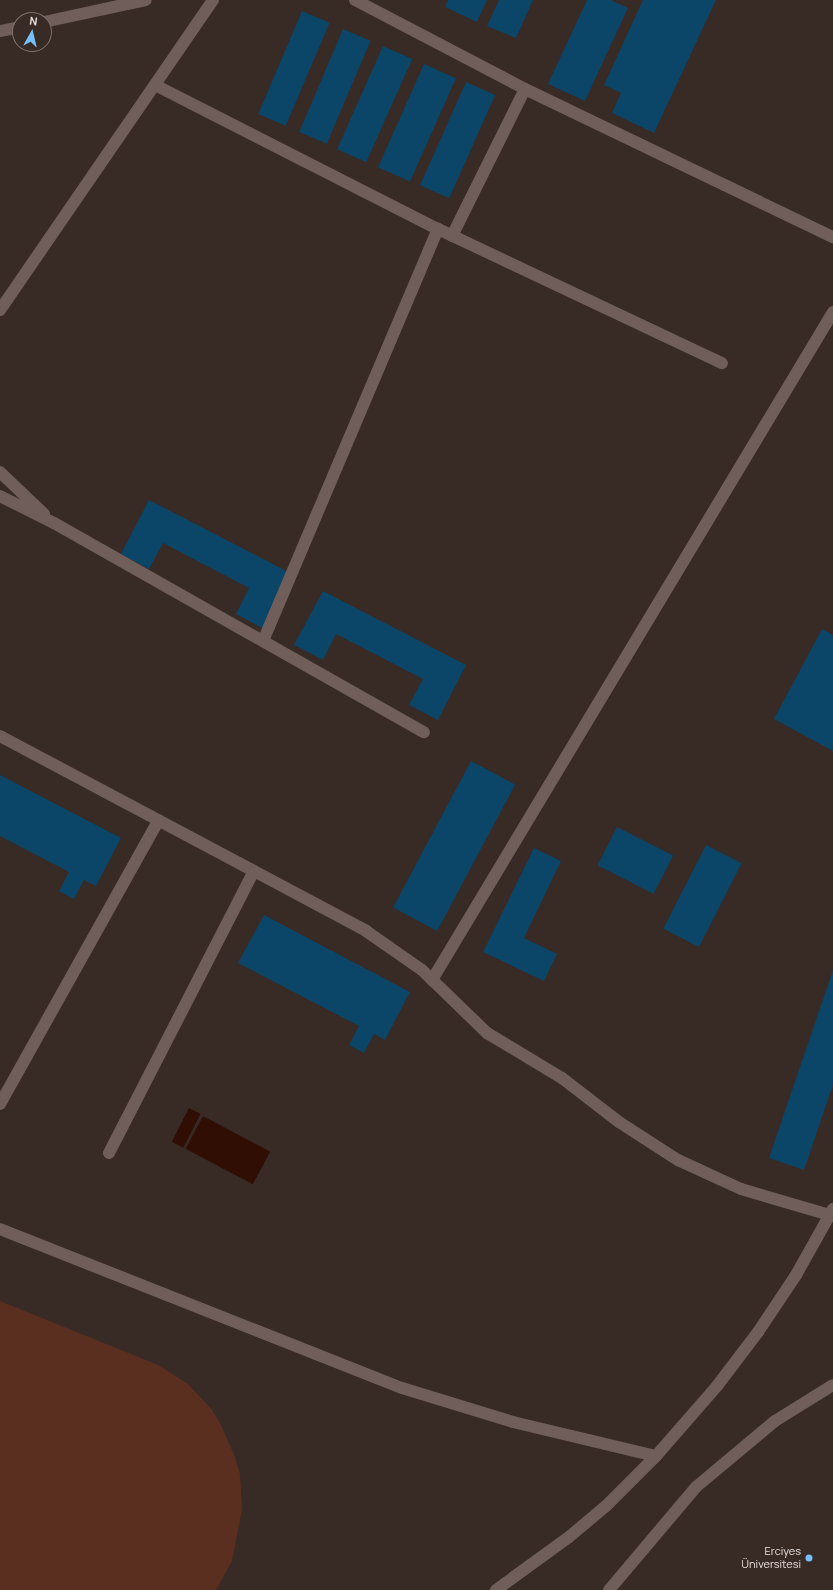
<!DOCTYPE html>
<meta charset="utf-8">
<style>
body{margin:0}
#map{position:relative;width:833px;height:1590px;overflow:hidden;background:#382a25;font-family:Manrope,sans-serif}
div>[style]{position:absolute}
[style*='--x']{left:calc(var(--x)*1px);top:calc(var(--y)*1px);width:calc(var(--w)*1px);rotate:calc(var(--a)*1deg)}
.green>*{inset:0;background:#5b2f20}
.water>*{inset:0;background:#310e03;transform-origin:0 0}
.building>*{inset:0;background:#0b4567;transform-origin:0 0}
.minor>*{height:12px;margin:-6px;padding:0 6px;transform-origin:6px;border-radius:6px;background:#6f5e59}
.dots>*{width:11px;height:11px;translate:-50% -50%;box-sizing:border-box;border:2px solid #382a25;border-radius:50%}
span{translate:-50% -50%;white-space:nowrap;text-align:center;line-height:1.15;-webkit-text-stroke:3.5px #382a25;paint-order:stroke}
.poi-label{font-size:11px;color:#e9e0dd}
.right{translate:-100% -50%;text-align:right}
.north{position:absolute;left:12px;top:12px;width:40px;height:40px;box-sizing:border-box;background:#382a25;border:1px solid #7f736f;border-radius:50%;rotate:8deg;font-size:11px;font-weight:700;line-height:16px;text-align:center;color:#e9e0dd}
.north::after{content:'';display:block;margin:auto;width:14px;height:18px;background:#75c0f6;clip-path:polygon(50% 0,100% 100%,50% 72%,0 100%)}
</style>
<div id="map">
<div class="green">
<div style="clip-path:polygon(0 1301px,158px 1365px,188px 1384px,212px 1410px,221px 1425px,235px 1457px,240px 1474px,242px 1509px,232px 1561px,216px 1590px,0 1590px)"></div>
</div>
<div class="water">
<div style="left:189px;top:1108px;width:13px;height:38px;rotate:27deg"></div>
<div style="left:203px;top:1116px;width:76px;height:37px;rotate:28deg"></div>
</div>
<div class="building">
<div style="clip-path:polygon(448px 0,487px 0,477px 22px,445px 7px)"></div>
<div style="clip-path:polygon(499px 0,533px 0,516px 38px,487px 26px)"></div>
<div style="clip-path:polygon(587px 0,611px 0,628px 8px,585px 101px,548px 84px)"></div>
<div style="clip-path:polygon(643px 0,716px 0,654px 133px,612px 113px,621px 93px,604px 85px)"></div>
<div style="left:302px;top:11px;width:30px;height:112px;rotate:23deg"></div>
<div style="left:343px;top:29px;width:30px;height:112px;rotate:23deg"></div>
<div style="left:383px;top:46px;width:32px;height:113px;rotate:24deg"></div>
<div style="left:424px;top:64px;width:35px;height:113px;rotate:24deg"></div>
<div style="left:466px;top:82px;width:32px;height:113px;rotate:24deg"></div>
<div style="clip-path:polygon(149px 500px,292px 574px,264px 629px,236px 614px,249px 588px,163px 543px,149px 569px,121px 554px)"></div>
<div style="clip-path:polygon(323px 591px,466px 665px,438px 720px,409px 705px,423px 679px,336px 634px,323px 660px,294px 645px)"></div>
<div style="clip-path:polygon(822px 629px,833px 635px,833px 751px,774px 719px)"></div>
<div style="left:471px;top:761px;width:50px;height:166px;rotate:28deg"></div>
<div style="clip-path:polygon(0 775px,121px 838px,96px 886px,84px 880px,74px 899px,59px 891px,69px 872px,0 836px)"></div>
<div style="left:617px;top:827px;width:63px;height:43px;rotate:27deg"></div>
<div style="left:706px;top:845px;width:40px;height:94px;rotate:27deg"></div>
<div style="clip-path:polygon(534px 848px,561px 861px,524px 938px,557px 954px,544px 981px,483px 952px)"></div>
<div style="clip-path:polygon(264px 915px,410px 992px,385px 1040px,374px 1034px,364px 1053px,349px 1045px,359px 1026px,238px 963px)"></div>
<div style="clip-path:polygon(833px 970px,833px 1085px,804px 1170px,769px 1158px)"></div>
</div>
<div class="minor">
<div style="--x:355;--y:0;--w:192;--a:27.6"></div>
<div style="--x:525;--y:89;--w:342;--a:25.7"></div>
<div style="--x:44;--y:22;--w:104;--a:-12.2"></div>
<div style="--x:0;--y:31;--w:20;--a:-11"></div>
<div style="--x:155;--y:85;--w:318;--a:27"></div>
<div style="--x:438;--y:229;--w:314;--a:25.3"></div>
<div style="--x:452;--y:236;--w:164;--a:-63.6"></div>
<div style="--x:0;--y:310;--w:376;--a:-55.5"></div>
<div style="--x:0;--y:472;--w:61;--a:43.7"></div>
<div style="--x:0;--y:496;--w:60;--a:26.6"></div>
<div style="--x:54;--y:523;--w:425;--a:29.5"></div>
<div style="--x:263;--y:641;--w:448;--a:-67"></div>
<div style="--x:0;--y:736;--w:415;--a:28"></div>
<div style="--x:366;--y:931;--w:68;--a:34.9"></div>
<div style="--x:422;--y:970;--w:91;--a:44.1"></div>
<div style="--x:487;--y:1033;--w:87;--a:31"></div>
<div style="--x:562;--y:1078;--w:72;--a:37.7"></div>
<div style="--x:619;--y:1122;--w:70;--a:32.8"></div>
<div style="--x:678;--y:1160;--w:69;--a:24.7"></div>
<div style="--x:741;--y:1189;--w:96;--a:16.4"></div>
<div style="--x:432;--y:980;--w:779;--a:-59.02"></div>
<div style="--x:0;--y:1104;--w:325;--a:-60.8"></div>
<div style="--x:109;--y:1153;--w:317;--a:-62.8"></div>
<div style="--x:0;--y:1229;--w:432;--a:21.6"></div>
<div style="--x:402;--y:1388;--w:116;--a:17"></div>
<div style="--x:513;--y:1422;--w:147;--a:13.4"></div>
<div style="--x:496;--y:1590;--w:90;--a:-36"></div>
<div style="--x:569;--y:1537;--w:48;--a:-40"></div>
<div style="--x:606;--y:1506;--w:71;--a:-45"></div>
<div style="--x:656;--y:1456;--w:93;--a:-48.9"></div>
<div style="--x:717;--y:1386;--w:68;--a:-52.8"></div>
<div style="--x:758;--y:1332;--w:69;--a:-56.3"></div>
<div style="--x:796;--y:1275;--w:76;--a:-60.7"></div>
<div style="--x:609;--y:1590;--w:135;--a:-49.8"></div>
<div style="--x:696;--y:1487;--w:103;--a:-39.9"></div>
<div style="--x:775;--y:1421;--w:68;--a:-31.8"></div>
</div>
<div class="dots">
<div style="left:809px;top:1558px;background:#75c0f6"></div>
</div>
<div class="poi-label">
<span class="right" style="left:801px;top:1558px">Erciyes<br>Üniversitesi</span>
</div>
<div class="north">N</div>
</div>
